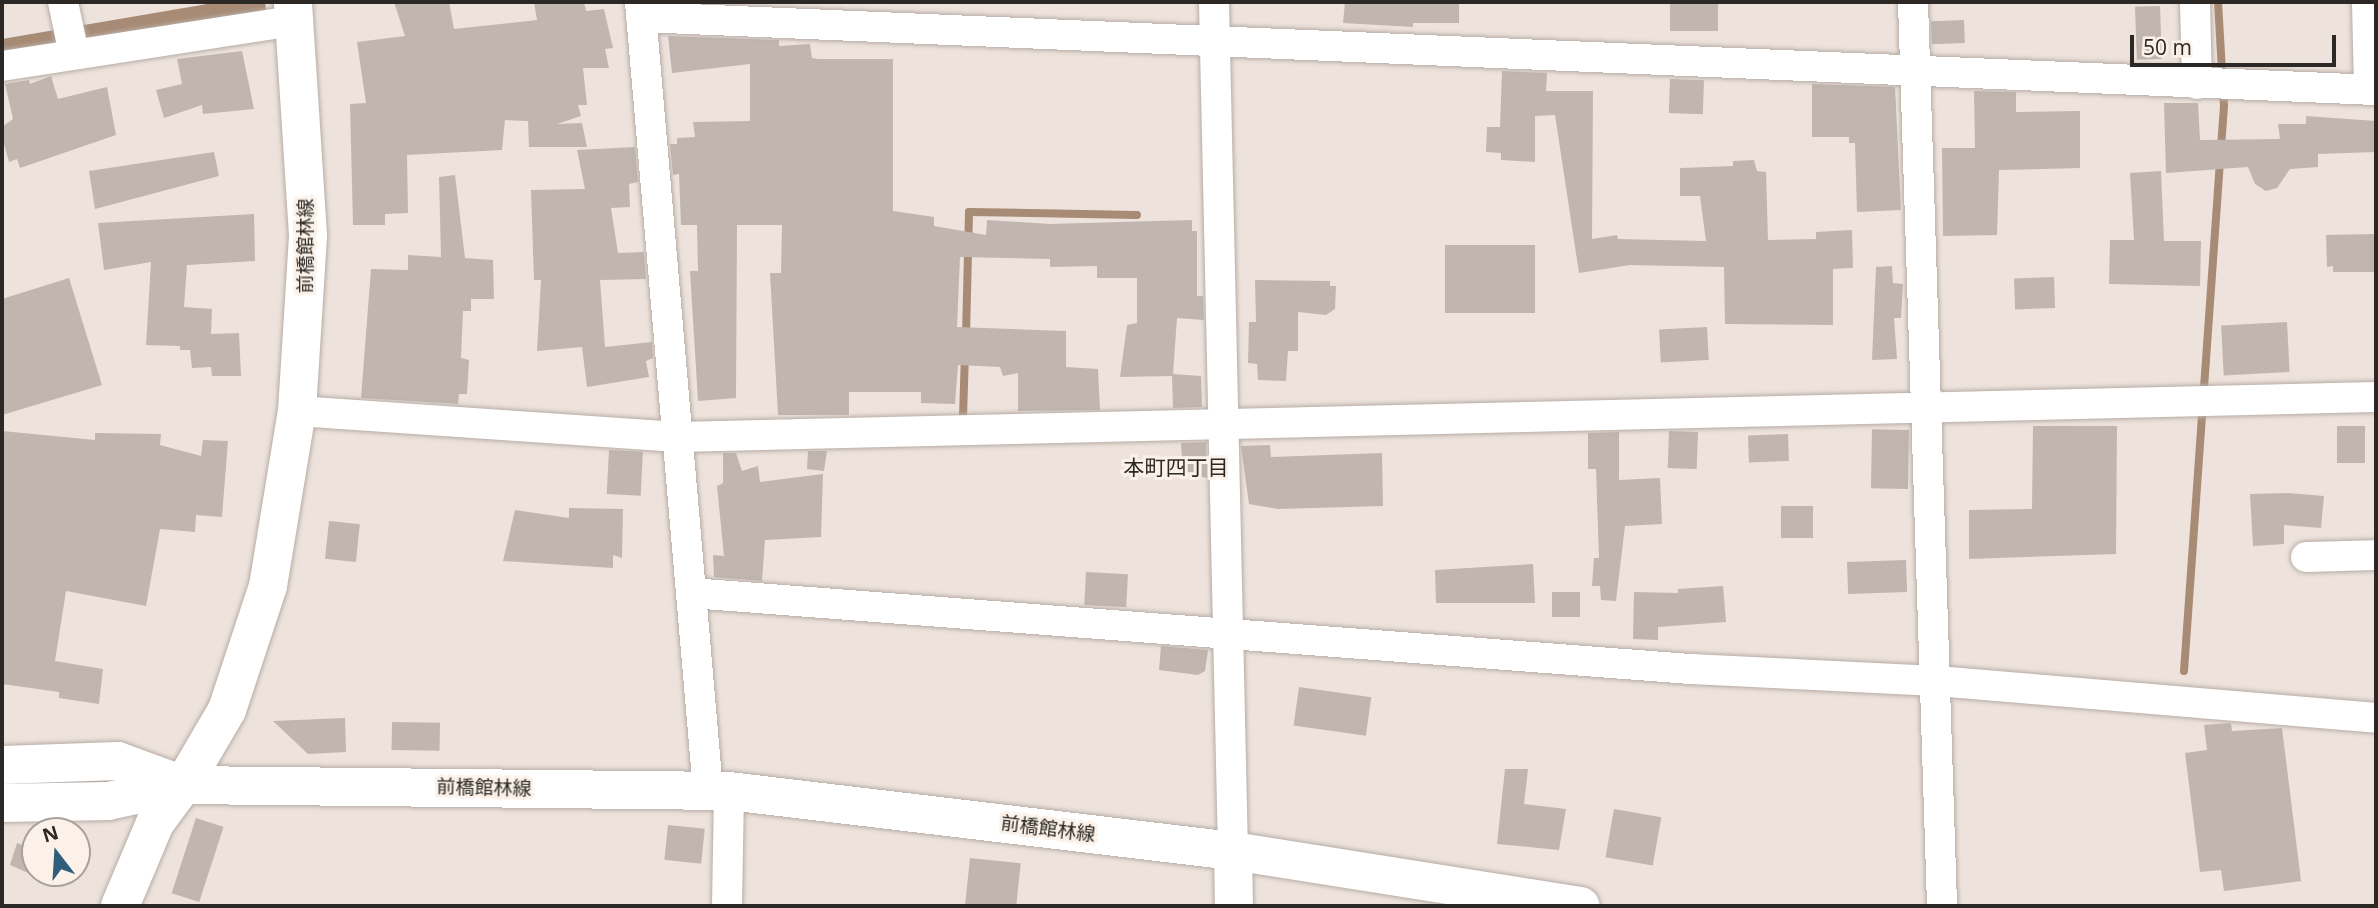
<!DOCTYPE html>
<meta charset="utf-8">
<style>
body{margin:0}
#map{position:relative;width:2378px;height:908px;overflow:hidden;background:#ede3dc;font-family:"Open Sans","Noto Sans JP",sans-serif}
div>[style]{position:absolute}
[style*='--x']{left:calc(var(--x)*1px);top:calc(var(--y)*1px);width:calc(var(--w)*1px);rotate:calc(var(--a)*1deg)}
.water>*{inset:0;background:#a78b75}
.stream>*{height:8px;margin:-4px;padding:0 4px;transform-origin:4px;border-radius:4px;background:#a78b75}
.building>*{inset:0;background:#c0b6af;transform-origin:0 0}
.roads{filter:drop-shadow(0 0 2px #b6aca5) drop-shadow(0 0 2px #b6aca5)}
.minor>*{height:30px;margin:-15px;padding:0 15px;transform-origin:15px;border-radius:15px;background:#fff}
.tertiary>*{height:38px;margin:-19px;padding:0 19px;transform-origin:19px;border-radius:19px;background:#fff}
.primary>*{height:38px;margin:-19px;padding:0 19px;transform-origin:19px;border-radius:19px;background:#fff}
span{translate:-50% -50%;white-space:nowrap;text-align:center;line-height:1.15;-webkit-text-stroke:6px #fbf1e9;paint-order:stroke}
.street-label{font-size:19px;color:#2b2825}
.neighbourhood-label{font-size:21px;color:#2b2825}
.frame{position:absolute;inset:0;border:4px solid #2b2825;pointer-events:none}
.north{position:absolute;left:21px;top:817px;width:70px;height:70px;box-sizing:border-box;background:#fbf1e9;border:2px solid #a8a19b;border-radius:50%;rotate:343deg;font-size:19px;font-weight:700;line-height:28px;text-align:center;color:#2b2825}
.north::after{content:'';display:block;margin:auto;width:24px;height:32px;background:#2f5d7c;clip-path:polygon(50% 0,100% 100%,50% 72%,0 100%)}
.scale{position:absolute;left:2130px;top:35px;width:206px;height:32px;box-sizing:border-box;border:4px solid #2b2825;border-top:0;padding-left:9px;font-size:21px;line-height:24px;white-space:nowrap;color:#2b2825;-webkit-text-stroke:5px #fbf1e9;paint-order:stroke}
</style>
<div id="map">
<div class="water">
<div style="clip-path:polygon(219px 2px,265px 2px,266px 10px,202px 25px,2px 55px,2px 39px)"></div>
</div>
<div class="stream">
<div style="--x:2218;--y:2;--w:104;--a:86.7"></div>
<div style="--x:2224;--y:106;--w:42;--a:94.1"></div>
<div style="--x:966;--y:335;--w:123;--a:-88.6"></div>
<div style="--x:969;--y:212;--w:168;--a:1"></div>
<div style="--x:963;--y:417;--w:62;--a:-88.2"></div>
<div style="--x:2184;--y:671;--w:511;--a:-85.96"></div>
</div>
<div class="building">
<div style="clip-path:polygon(394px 2px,449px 2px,454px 29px,537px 20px,534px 2px,584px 2px,586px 11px,604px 9px,613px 48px,605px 49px,609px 68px,583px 68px,587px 105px,578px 105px,581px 116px,557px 124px,582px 123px,587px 147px,529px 147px,528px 121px,505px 120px,502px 150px,407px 155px,408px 213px,385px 214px,385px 225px,353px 225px,350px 104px,366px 103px,357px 42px,405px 36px)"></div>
<div style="clip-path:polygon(1345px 2px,1459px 2px,1459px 23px,1413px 23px,1413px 27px,1343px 23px)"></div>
<div style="left:1670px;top:2px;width:48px;height:29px"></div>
<div style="left:2160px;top:6px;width:53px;height:25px;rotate:88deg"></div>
<div style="left:1964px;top:20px;width:23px;height:33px;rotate:88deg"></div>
<div style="clip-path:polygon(668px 36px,779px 40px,779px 46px,810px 44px,812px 58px,818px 59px,893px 59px,893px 211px,934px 217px,934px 226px,986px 235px,987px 220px,1050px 224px,1192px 220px,1192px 231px,1197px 231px,1197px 296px,1203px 296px,1204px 320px,1177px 318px,1173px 374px,1201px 376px,1202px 407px,1173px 408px,1172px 376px,1120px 377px,1127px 325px,1137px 323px,1137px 278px,1097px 278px,1097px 266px,1050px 267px,1050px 259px,960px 257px,957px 327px,1066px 331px,1066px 367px,1098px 369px,1100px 410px,1018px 411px,1018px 373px,1003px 376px,1000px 367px,958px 365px,955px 404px,921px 403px,921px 392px,849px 392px,849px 415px,778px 415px,770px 273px,781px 273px,782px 225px,737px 225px,736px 398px,698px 401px,690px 271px,698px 271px,697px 225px,681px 225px,679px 174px,673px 175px,670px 144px,677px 144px,677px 138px,695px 137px,693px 122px,750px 121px,750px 64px,672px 73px)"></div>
<div style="clip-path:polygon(242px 51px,254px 109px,203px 114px,202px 105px,164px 118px,156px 90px,182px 84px,177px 59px)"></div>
<div style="clip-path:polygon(1502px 71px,1547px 73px,1546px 91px,1593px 91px,1592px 239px,1617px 235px,1618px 239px,1706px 241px,1700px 196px,1680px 196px,1680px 168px,1733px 166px,1733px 161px,1754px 160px,1757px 171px,1766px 172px,1768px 240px,1816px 239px,1816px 232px,1852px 230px,1853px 268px,1833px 269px,1833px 325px,1725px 324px,1724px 267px,1630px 265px,1579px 273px,1555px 115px,1535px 116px,1535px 162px,1501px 160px,1501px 153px,1486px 152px,1487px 127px,1500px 127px)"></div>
<div style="clip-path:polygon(51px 76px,58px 99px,107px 87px,116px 135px,20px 168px,17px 159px,9px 162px,2px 137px,2px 127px,13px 119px,5px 84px,29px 80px,30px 84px)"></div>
<div style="left:1670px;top:79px;width:34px;height:34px;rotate:2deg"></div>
<div style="clip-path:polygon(1812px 84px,1895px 87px,1901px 210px,1857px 212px,1855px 143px,1849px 143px,1849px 137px,1812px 137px)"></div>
<div style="clip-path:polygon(1974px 91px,2016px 92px,2016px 112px,2080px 111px,2080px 168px,1999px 170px,1997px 235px,1943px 236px,1942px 148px,1975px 148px)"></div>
<div style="clip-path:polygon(2164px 103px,2198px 103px,2200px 140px,2280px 139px,2278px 124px,2306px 124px,2306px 116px,2376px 121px,2376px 152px,2318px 154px,2318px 167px,2290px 169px,2277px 188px,2266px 191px,2255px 184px,2248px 167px,2166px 173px)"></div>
<div style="clip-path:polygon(635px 147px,638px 182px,629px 184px,630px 207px,611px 208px,618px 253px,644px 252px,646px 279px,600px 280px,605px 347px,652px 342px,653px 358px,646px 361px,649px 377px,587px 387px,582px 347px,537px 351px,541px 280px,534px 280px,531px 190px,585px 189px,577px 150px)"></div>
<div style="clip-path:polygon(214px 152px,219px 176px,95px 209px,89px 171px)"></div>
<div style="clip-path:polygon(2161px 171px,2164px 241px,2201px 241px,2200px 286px,2109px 284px,2110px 240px,2134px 240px,2130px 173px)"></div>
<div style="clip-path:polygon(455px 175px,465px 258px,493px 260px,494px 299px,471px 299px,471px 311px,463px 311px,461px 358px,469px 360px,467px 394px,459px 394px,458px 404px,361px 398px,371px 269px,408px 270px,408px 255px,441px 257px,439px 177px)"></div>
<div style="clip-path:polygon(254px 214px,255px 261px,187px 265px,184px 307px,212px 309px,211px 334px,239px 333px,241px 376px,212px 376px,211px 367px,192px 368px,190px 350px,180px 350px,180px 346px,146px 345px,151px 262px,104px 270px,98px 223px)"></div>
<div style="clip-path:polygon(2376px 234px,2376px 272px,2333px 272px,2333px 266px,2327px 267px,2326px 235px)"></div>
<div style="left:1445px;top:245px;width:90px;height:68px"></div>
<div style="clip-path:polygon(1892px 266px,1893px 283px,1903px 284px,1901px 318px,1894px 318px,1897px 359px,1872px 360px,1876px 267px)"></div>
<div style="left:2054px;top:277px;width:31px;height:40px;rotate:88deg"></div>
<div style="clip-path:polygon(69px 278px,102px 385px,2px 415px,2px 299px)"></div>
<div style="clip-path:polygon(1255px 280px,1330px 281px,1330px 286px,1336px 286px,1335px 309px,1326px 315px,1298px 312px,1298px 351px,1288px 351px,1286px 381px,1258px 380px,1257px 364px,1248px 363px,1249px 322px,1256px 322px)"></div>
<div style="left:2287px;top:322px;width:50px;height:66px;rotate:87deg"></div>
<div style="left:1707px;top:327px;width:33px;height:48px;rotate:87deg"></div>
<div style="clip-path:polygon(2033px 426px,2117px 426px,2116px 554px,1969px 559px,1969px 510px,2032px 509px)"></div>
<div style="left:2337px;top:426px;width:28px;height:37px"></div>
<div style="left:1909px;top:430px;width:59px;height:37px;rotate:91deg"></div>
<div style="clip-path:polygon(2px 431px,95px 440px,95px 433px,161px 434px,160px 445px,201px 456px,203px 440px,228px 441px,222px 517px,196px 515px,195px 532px,160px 529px,146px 606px,66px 591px,55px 661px,103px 669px,99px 704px,59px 698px,59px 692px,2px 684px)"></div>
<div style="left:1669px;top:431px;width:29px;height:37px;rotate:2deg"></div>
<div style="clip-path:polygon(1619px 432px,1619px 480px,1660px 478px,1662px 524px,1625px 526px,1616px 601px,1601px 600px,1600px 586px,1592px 586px,1594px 558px,1599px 558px,1596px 469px,1588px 469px,1588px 433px)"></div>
<div style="left:1788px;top:434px;width:27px;height:40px;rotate:88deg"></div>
<div style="clip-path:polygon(1206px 442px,1207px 478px,1183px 472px,1181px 443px)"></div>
<div style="clip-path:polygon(1270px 445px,1271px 457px,1382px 453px,1383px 506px,1278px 509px,1249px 504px,1241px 446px)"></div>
<div style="left:609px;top:450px;width:34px;height:44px;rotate:3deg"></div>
<div style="clip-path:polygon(808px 451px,827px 451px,824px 471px,807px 469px)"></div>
<div style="clip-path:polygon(723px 453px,736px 453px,742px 471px,758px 466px,760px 482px,823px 474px,821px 537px,765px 540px,762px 581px,714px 577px,713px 555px,724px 556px,717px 486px,723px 483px)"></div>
<div style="clip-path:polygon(2288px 493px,2324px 496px,2321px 528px,2284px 525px,2284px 544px,2253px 546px,2250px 494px)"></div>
<div style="left:1813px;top:506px;width:32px;height:32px;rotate:90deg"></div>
<div style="clip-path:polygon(569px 508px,623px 509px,622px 558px,613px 555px,613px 568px,503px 561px,515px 510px,569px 518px)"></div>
<div style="left:329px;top:521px;width:31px;height:38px;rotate:6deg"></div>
<div style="left:1906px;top:560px;width:32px;height:59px;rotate:88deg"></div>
<div style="clip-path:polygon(1533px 564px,1535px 603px,1436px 603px,1435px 570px)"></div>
<div style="left:1086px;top:572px;width:42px;height:33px;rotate:3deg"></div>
<div style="clip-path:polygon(1723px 586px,1726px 622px,1658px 627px,1658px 640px,1633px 639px,1634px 592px,1678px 593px,1678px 589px)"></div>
<div style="left:1580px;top:592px;width:25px;height:28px;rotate:90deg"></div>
<div style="clip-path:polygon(1161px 646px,1208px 650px,1205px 671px,1198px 675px,1159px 670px)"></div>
<div style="left:1299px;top:687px;width:73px;height:39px;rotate:8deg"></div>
<div style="clip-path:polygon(345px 718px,346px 752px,308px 754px,273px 721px)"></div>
<div style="left:392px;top:722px;width:48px;height:28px;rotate:1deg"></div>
<div style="clip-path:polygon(2231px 723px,2232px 731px,2282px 728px,2301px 881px,2224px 891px,2221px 870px,2200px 872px,2185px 753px,2207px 750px,2204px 725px)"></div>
<div style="clip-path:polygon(1505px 769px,1528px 769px,1524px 804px,1566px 809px,1559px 850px,1497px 844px)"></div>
<div style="left:1614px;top:809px;width:48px;height:49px;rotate:10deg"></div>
<div style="left:196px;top:818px;width:29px;height:79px;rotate:18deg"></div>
<div style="left:668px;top:825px;width:37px;height:35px;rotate:6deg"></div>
<div style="clip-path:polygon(17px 843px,35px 850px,35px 876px,10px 865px)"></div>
<div style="left:970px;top:858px;width:51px;height:48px;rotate:6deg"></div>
</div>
<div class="roads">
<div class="minor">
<div style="--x:63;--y:2;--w:53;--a:78.1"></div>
<div style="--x:640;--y:2;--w:792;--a:85.07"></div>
<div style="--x:1214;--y:2;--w:849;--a:88.72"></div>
<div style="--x:1913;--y:2;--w:904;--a:88.16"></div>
<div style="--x:2195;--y:2;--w:82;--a:88.6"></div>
<div style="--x:2367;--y:2;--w:87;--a:88.7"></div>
<div style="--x:641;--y:17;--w:1737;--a:2.41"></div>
<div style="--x:2;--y:66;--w:295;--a:-8.8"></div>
<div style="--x:297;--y:411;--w:382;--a:3.9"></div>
<div style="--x:678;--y:437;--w:1698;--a:-1.35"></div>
<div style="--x:2306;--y:557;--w:70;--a:-1.6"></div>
<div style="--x:691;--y:593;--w:1003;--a:4.35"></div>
<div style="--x:1691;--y:669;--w:246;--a:2.8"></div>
<div style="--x:1937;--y:681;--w:441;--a:4.8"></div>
<div style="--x:727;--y:906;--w:115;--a:-89"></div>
</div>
<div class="tertiary">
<div style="--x:1233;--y:851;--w:55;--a:89"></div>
<div style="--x:120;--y:906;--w:90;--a:-67.1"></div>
<div style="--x:155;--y:823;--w:47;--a:-53.6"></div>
</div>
<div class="primary">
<div style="--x:2;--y:765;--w:116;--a:-2"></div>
<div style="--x:118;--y:761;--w:69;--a:20.3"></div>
<div style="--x:183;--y:785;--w:87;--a:-59.6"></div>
<div style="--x:227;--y:710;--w:131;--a:-71.7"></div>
<div style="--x:268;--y:586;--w:177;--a:-80.6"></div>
<div style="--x:297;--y:411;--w:176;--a:-86.4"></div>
<div style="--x:308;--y:235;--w:233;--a:-93.7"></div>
<div style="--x:2;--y:803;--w:106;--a:-1.1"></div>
<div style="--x:108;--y:801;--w:77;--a:-12"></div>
<div style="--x:183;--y:785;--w:546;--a:0.63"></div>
<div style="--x:729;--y:791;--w:508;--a:6.79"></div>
<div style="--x:1233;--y:851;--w:352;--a:9"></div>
</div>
</div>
<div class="street-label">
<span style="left:306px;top:246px;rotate:-90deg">前橋館林線</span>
<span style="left:484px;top:788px;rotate:1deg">前橋館林線</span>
<span style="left:1048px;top:829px;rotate:7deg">前橋館林線</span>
</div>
<div class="neighbourhood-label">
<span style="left:1176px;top:467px">本町四丁目</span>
</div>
<div class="frame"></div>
<div class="north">N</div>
<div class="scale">50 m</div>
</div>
